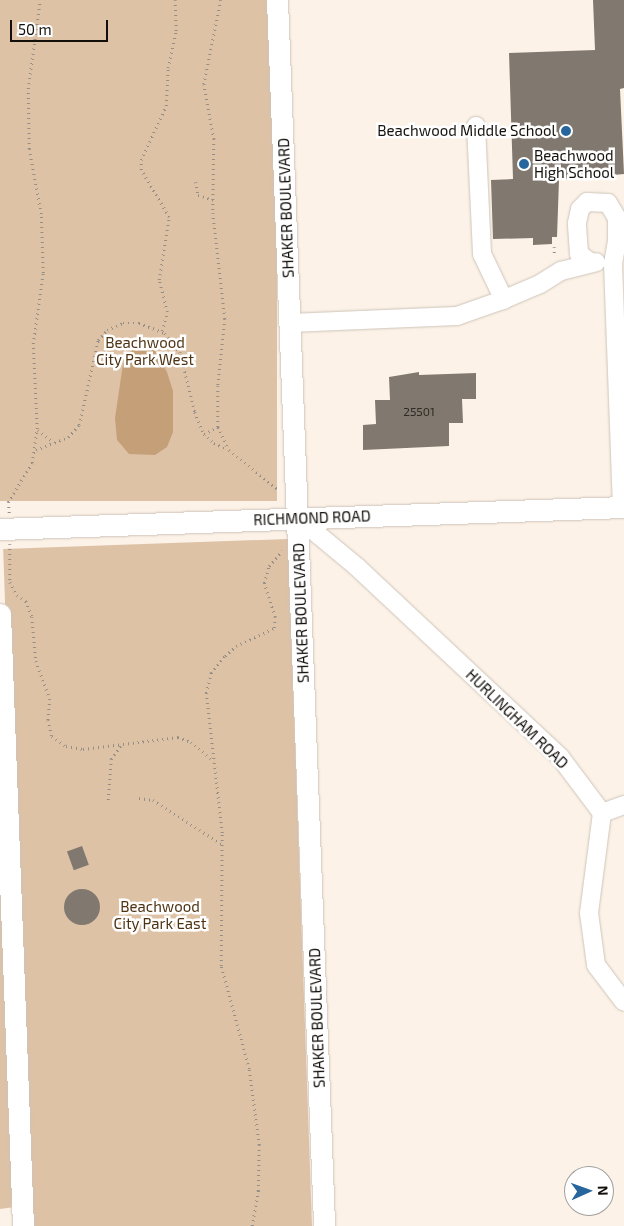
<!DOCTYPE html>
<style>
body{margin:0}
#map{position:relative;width:624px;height:1226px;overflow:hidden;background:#fcf2e7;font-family:"Exo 2",sans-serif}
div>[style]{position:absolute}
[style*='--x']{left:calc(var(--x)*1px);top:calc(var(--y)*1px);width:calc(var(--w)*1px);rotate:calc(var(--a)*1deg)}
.green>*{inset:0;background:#ddc2a6;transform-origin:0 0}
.water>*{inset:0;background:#c59f77}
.building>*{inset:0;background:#81786f;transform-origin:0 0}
.round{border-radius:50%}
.path>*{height:2.5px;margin-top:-1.25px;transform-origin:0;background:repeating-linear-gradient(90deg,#958e86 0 1px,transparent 0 5px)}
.roads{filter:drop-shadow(0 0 1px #cec4ba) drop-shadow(0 0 1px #cec4ba)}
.minor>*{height:18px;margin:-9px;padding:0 9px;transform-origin:9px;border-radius:9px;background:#fff}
.major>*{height:21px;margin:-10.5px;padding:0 10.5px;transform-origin:10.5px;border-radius:10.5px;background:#fff}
.dots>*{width:14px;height:14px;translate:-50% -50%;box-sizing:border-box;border:2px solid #fff;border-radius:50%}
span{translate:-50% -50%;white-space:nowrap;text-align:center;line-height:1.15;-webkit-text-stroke:5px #fff;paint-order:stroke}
.number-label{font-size:12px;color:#2e2a25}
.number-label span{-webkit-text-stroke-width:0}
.poi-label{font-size:15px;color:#13100c}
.right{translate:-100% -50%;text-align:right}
.left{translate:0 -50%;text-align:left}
.street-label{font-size:15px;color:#13100c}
.park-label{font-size:15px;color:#4e3313}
.north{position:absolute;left:564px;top:1166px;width:50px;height:50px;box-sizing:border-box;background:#fff;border:1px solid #a19f9e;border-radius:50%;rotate:88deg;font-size:14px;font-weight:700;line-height:20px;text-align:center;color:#13100c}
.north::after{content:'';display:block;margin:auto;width:18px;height:22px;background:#26669c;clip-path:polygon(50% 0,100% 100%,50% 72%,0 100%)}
.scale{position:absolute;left:10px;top:20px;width:98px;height:22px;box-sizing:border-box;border:2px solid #13100c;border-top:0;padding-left:6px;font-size:15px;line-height:18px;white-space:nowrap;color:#13100c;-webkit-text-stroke:4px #fff;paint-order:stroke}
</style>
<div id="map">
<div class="green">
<div style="left:0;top:0;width:277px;height:501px"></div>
<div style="left:288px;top:539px;width:688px;height:285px;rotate:88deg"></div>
<div style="clip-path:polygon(0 876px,15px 1207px,0 1209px)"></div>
</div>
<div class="water">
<div style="clip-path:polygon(141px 340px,154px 349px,167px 372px,173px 391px,173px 432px,167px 447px,155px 455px,129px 454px,117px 440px,115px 418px,124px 357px,132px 342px)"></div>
</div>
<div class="building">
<div style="clip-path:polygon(593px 0,624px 0,624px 88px,620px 89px,624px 174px,559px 180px,557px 237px,552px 237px,552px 244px,533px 245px,533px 238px,493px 239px,491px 180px,513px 179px,509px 53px,595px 50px)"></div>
<div style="clip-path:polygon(419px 372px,419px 375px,476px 373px,476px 399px,462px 399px,463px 423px,449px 423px,449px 446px,363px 450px,363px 425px,376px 424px,375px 400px,390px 400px,389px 377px)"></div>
<div style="left:82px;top:846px;width:20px;height:16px;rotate:70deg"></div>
<div class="round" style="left:64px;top:889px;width:36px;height:36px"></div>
</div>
<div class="path">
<div style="--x:221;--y:0;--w:86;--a:101.4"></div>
<div style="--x:204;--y:84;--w:56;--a:79.7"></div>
<div style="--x:214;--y:139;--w:74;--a:90.8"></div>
<div style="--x:213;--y:213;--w:107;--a:83.5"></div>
<div style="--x:225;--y:319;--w:67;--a:96"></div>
<div style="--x:218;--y:386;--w:41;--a:90"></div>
<div style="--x:218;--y:427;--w:25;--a:64"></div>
<div style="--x:229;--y:450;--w:64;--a:38.7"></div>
<div style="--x:196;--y:182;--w:13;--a:81"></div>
<div style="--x:198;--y:195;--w:16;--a:18"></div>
<div style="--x:554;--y:253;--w:6;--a:-90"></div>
<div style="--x:162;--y:331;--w:20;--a:-75"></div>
<div style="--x:167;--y:312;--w:33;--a:-104"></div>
<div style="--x:159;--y:280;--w:64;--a:-81"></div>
<div style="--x:169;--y:217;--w:55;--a:-120.8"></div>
<div style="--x:141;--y:170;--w:10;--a:-90"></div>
<div style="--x:141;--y:160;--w:60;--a:-65.2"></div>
<div style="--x:166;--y:106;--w:38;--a:-87"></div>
<div style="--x:168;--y:68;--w:38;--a:-78"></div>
<div style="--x:176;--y:31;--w:31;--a:-92"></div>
<div style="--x:38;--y:430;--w:20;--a:37"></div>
<div style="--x:204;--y:434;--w:16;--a:-27"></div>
<div style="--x:36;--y:450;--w:35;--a:-22"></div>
<div style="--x:68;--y:437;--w:16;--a:-47"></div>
<div style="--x:79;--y:425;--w:87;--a:-77.4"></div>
<div style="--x:98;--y:340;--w:13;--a:-48"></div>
<div style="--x:107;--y:330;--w:17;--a:-24"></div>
<div style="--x:123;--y:323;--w:16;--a:0"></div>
<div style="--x:139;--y:323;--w:28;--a:21"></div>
<div style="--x:165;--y:333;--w:24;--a:52"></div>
<div style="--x:180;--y:352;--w:62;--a:76"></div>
<div style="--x:195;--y:412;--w:24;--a:68"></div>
<div style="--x:204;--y:434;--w:13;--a:42"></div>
<div style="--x:214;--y:443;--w:14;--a:25"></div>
<div style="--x:9;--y:513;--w:11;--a:-95"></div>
<div style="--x:8;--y:502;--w:46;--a:-58.4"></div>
<div style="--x:32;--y:463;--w:34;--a:-82"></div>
<div style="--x:37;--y:429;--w:85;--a:-92.7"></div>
<div style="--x:33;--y:344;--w:72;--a:-82"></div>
<div style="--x:43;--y:273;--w:59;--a:-91.9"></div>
<div style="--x:41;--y:214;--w:66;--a:-100.5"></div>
<div style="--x:29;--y:149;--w:60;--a:-91"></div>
<div style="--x:28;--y:89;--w:90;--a:-82.3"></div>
<div style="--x:10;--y:544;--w:38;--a:90"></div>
<div style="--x:10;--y:582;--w:15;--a:62"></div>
<div style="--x:17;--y:595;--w:11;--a:34"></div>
<div style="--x:26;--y:601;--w:17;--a:69"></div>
<div style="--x:32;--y:617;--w:44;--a:84.8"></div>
<div style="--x:36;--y:661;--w:40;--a:69.8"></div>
<div style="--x:50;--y:699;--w:21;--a:95"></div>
<div style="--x:48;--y:720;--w:16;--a:76"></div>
<div style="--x:52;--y:736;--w:17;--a:36"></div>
<div style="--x:66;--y:746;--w:17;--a:10"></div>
<div style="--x:83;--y:749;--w:96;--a:-7.2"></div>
<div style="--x:178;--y:737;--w:14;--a:21"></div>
<div style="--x:191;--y:742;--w:30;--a:40"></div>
<div style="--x:139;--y:798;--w:14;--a:8"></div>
<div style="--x:153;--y:800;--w:83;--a:32.7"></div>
<div style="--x:108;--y:800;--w:41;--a:-85.8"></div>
<div style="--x:111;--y:759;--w:17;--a:-54"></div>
<div style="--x:252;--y:1226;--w:36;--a:-80"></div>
<div style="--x:258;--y:1191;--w:46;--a:-88.8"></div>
<div style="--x:259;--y:1145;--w:77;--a:-97.5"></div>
<div style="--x:249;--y:1069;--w:107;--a:-105.2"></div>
<div style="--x:221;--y:966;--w:133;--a:-89.6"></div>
<div style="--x:222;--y:833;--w:141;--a:-96.5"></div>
<div style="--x:206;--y:693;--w:21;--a:-76"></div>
<div style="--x:211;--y:673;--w:22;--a:-51"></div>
<div style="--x:225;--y:656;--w:15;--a:-42"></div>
<div style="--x:236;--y:646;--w:42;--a:-25.3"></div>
<div style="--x:274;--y:628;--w:11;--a:-85"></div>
<div style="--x:275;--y:617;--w:36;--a:-108"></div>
<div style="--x:264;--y:583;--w:18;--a:-74"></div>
<div style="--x:269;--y:566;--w:20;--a:-49"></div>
</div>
<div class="roads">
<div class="minor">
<div style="--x:476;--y:126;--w:128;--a:87.3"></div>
<div style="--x:482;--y:254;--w:51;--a:64.4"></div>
<div style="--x:589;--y:261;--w:12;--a:-145"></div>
<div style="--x:579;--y:254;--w:31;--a:-94"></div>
<div style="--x:577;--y:223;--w:14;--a:-78"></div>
<div style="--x:580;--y:209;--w:10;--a:-45"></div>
<div style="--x:587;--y:202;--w:21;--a:3"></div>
<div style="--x:608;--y:203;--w:17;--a:59"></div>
<div style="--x:617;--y:218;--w:23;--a:90"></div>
<div style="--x:617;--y:241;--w:22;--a:100"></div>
<div style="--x:613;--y:263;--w:244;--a:87.9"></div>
<div style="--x:290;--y:323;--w:167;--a:-2.4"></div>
<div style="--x:457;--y:316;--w:46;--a:-19.2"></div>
<div style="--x:500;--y:301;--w:43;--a:-23"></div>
<div style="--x:540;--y:284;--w:25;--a:-32"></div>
<div style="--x:561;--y:271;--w:36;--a:-14"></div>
<div style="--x:298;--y:518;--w:77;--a:39.7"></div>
<div style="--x:357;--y:567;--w:278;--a:43.1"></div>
<div style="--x:560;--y:757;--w:70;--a:53.1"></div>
<div style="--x:602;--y:813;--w:101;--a:97.4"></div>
<div style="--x:589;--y:913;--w:52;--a:82.3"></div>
<div style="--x:596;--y:965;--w:46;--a:52.9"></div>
<div style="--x:602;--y:813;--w:23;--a:-20"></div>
</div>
<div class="major">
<div style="--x:277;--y:0;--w:1227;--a:87.8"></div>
<div style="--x:0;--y:529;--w:624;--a:-2.02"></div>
<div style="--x:0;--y:614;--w:612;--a:87.85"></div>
</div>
</div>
<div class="dots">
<div style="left:566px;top:131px;background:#26669c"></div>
<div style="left:524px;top:164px;background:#26669c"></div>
</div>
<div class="number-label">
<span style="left:419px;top:412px">25501</span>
</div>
<div class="poi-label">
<span class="right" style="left:556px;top:131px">Beachwood Middle School</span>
<span class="left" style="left:534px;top:164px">Beachwood<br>High School</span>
</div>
<div class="street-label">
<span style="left:286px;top:208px;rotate:-92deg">SHAKER BOULEVARD</span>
<span style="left:312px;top:518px;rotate:-2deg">RICHMOND ROAD</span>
<span style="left:301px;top:613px;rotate:-92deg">SHAKER BOULEVARD</span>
<span style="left:517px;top:719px;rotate:44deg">HURLINGHAM ROAD</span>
<span style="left:317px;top:1018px;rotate:-92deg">SHAKER BOULEVARD</span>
</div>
<div class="park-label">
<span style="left:145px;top:351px">Beachwood<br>City Park West</span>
<span style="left:160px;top:915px">Beachwood<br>City Park East</span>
</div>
<div class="north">N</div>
<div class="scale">50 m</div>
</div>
